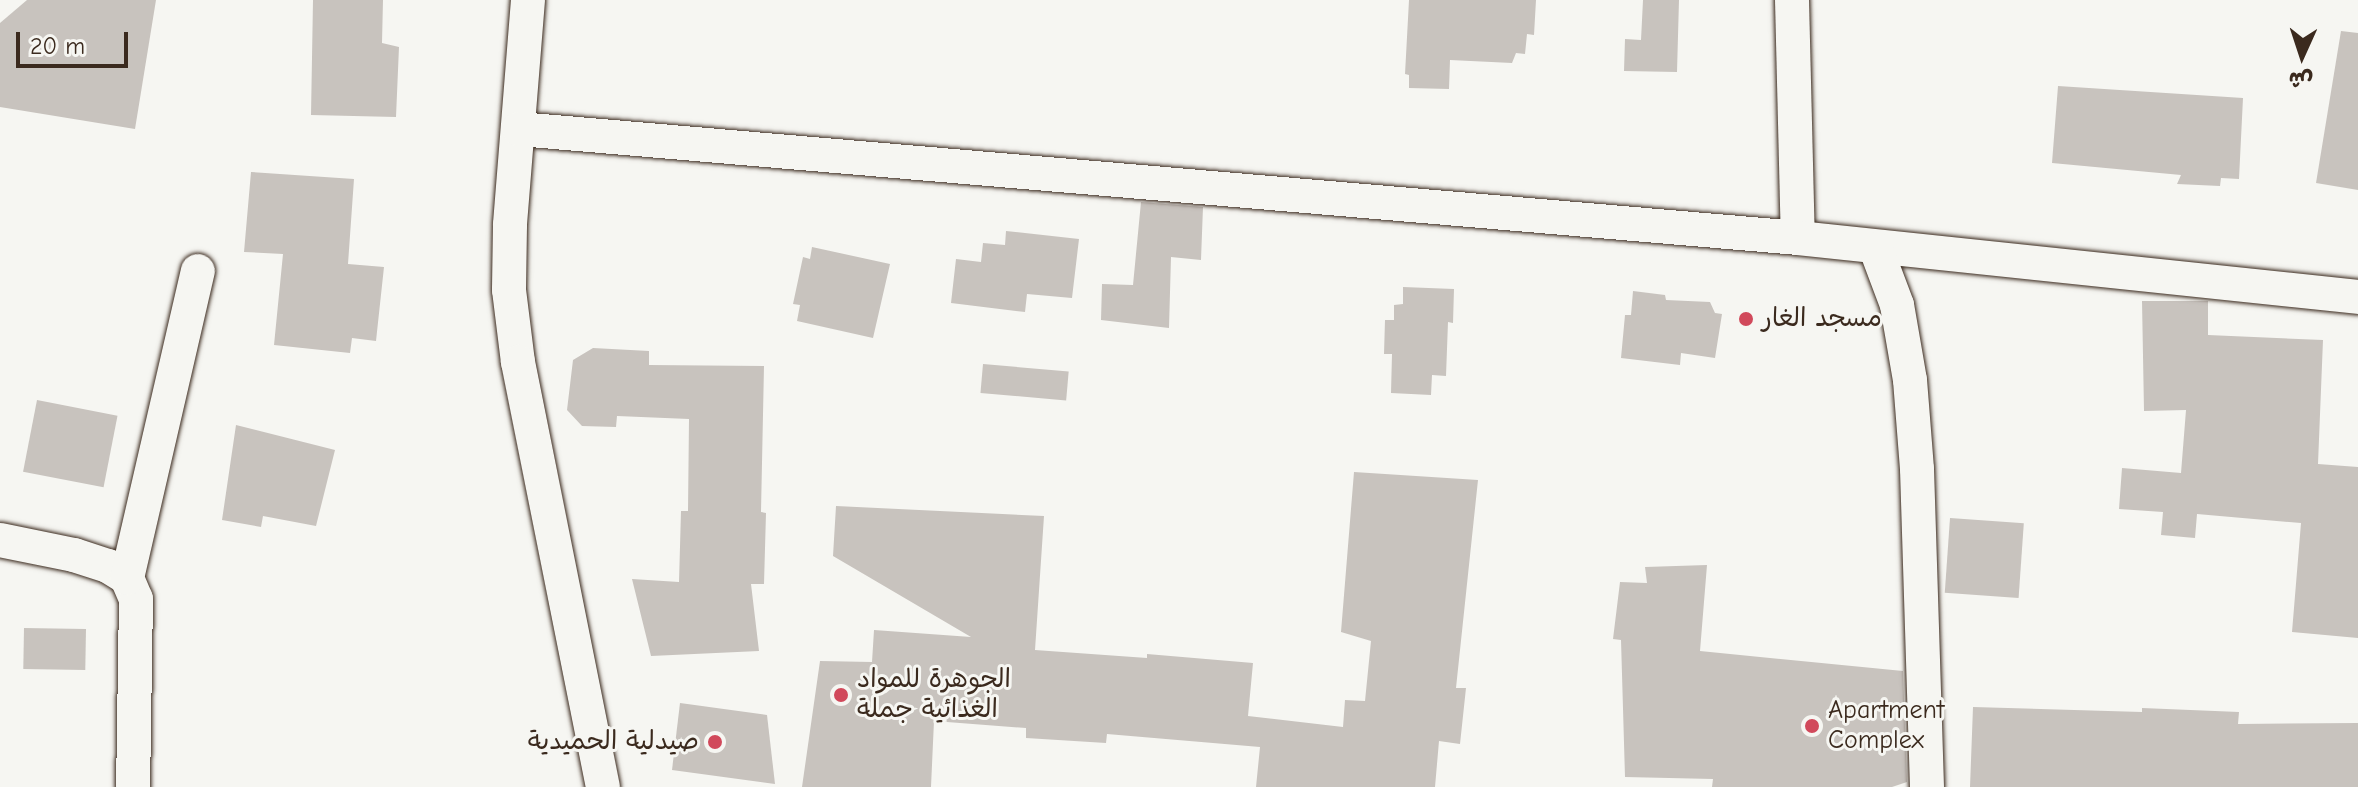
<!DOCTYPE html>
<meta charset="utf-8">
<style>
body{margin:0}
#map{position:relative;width:2358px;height:787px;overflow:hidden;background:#f6f6f2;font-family:"Comic Neue","Playpen Sans Arabic",sans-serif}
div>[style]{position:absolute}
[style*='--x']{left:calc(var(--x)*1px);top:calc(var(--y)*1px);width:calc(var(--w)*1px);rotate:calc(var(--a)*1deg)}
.building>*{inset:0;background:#c8c3be;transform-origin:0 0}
.roads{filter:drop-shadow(0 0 2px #3b2a1e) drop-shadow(0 0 2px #3b2a1e)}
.street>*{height:34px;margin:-17px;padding:0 17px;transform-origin:17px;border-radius:17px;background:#f6f6f2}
.dots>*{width:22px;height:22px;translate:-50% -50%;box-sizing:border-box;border:4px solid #f6f6f2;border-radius:50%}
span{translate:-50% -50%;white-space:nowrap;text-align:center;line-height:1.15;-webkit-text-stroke:6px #f6f6f2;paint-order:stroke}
.poi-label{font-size:26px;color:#3b2a1e}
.left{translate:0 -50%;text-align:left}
.right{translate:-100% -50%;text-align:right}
.north{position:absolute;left:2262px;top:16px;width:80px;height:80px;-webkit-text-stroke:6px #f6f6f2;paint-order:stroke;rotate:183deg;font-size:22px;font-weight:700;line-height:32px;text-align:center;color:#3b2a1e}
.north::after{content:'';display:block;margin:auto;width:28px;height:36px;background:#3b2a1e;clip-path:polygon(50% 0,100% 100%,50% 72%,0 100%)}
.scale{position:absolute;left:16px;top:32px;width:112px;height:36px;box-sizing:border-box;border:4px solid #3b2a1e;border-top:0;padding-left:10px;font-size:24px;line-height:28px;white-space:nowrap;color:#3b2a1e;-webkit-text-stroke:6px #f6f6f2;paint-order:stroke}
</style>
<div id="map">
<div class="building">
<div style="clip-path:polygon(27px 0,156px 0,135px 129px,0 107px,0 23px)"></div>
<div style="clip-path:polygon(313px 0,383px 0,382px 43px,399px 47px,396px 117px,311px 115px)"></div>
<div style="clip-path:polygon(1409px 0,1536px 0,1534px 35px,1527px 34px,1525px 54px,1516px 53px,1512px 63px,1450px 60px,1449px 89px,1409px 88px,1409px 75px,1405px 74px)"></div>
<div style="clip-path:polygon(1643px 0,1679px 0,1677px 72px,1624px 71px,1625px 39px,1641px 40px)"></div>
<div style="clip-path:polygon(2341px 31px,2358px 33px,2358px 190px,2316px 183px)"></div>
<div style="clip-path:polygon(2058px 86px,2243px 98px,2239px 179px,2221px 178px,2220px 186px,2177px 184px,2181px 175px,2052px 163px)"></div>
<div style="clip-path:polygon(251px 172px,354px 179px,348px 264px,384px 267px,376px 341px,352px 338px,350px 353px,274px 345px,283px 254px,244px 252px)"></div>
<div style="clip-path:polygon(1141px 202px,1203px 207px,1201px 260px,1171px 257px,1169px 328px,1101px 320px,1102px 284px,1133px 285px)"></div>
<div style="clip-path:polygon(1006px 231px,1079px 239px,1072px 298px,1027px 294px,1025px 312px,951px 303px,956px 259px,981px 262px,983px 243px,1005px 245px)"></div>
<div style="clip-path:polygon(812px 247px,890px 264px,873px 338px,797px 321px,800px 305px,793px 304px,803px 257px,810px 259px)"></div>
<div style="clip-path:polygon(1403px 287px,1454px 289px,1453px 323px,1448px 322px,1446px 376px,1432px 375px,1431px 395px,1391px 393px,1392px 354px,1384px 354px,1385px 320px,1394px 320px,1394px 305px,1403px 304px)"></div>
<div style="clip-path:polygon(1633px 291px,1665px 295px,1666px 300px,1710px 302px,1715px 313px,1722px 314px,1715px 358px,1681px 353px,1680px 365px,1621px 358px,1625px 315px,1631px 315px)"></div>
<div style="clip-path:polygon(2142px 301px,2208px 301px,2208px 335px,2323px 340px,2318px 464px,2358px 467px,2358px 638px,2292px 632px,2301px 523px,2197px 514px,2195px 538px,2161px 535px,2163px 512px,2119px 509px,2122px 468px,2181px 473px,2186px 410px,2144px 411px)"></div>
<div style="clip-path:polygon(593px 348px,649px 351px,649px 365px,764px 366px,761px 512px,766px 513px,764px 584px,751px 584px,759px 651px,651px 656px,632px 579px,679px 582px,681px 511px,688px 511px,689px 419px,617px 416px,616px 427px,582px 426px,567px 410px,573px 360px)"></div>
<div style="left:983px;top:364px;width:86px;height:29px;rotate:5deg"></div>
<div style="left:37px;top:400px;width:82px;height:73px;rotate:11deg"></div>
<div style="clip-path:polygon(236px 425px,335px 450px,316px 526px,263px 516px,261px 527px,222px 520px)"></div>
<div style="clip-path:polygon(1354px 472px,1478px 480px,1456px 688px,1466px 688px,1460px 744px,1439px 741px,1435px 787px,1256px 787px,1260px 747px,1107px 734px,1106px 743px,1026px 738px,1026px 728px,934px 721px,931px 787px,802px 787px,820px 661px,872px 662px,874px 630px,971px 637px,833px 556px,836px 506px,1044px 516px,1035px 650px,1147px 658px,1147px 654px,1253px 663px,1248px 716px,1343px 727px,1345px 700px,1365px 701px,1371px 641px,1341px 632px)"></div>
<div style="left:1950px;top:518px;width:74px;height:75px;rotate:4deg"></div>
<div style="clip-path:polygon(1707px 565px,1700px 651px,1903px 671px,1907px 782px,1892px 787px,1712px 787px,1713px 779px,1625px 777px,1621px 640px,1613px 639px,1620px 582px,1647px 583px,1645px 567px)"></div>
<div style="left:24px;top:628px;width:62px;height:41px;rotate:1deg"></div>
<div style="clip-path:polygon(680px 703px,767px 715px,775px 784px,672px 770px)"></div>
<div style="clip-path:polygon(1973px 707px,2142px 712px,2142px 708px,2239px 712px,2238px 724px,2358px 723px,2358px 787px,1970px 787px)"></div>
</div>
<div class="roads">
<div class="street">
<div style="--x:528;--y:0;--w:226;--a:94.6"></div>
<div style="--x:510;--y:225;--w:65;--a:90.9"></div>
<div style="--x:509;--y:290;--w:73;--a:82.9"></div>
<div style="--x:518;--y:362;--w:433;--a:78.7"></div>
<div style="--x:1792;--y:0;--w:238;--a:88.6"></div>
<div style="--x:519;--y:129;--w:1284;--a:4.87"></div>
<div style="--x:1798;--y:238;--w:563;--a:6.01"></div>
<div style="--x:1876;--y:249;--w:60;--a:69.4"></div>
<div style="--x:1897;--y:305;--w:76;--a:80.2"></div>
<div style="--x:1910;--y:380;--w:89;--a:85.5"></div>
<div style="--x:1917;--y:469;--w:318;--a:88.2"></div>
<div style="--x:0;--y:540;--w:76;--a:11.5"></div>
<div style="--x:74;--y:555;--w:36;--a:18"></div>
<div style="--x:108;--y:566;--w:22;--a:32"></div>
<div style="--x:127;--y:578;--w:23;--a:67"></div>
<div style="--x:136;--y:599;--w:188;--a:90.9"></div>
<div style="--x:127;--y:578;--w:315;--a:-77"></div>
</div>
</div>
<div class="dots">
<div style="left:1746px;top:319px;background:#d1495b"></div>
<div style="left:841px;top:695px;background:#d1495b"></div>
<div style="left:1812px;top:726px;background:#d1495b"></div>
<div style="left:715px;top:742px;background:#d1495b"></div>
</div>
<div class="poi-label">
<span class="left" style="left:1762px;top:319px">مسجد الغار</span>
<span class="left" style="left:857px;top:695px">الجوهرة للمواد<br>الغذائية جملة</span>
<span class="left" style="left:1828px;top:726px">Apartment<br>Complex</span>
<span class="right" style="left:699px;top:742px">صيدلية الحميدية</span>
</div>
<div class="north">ش</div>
<div class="scale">20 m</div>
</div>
